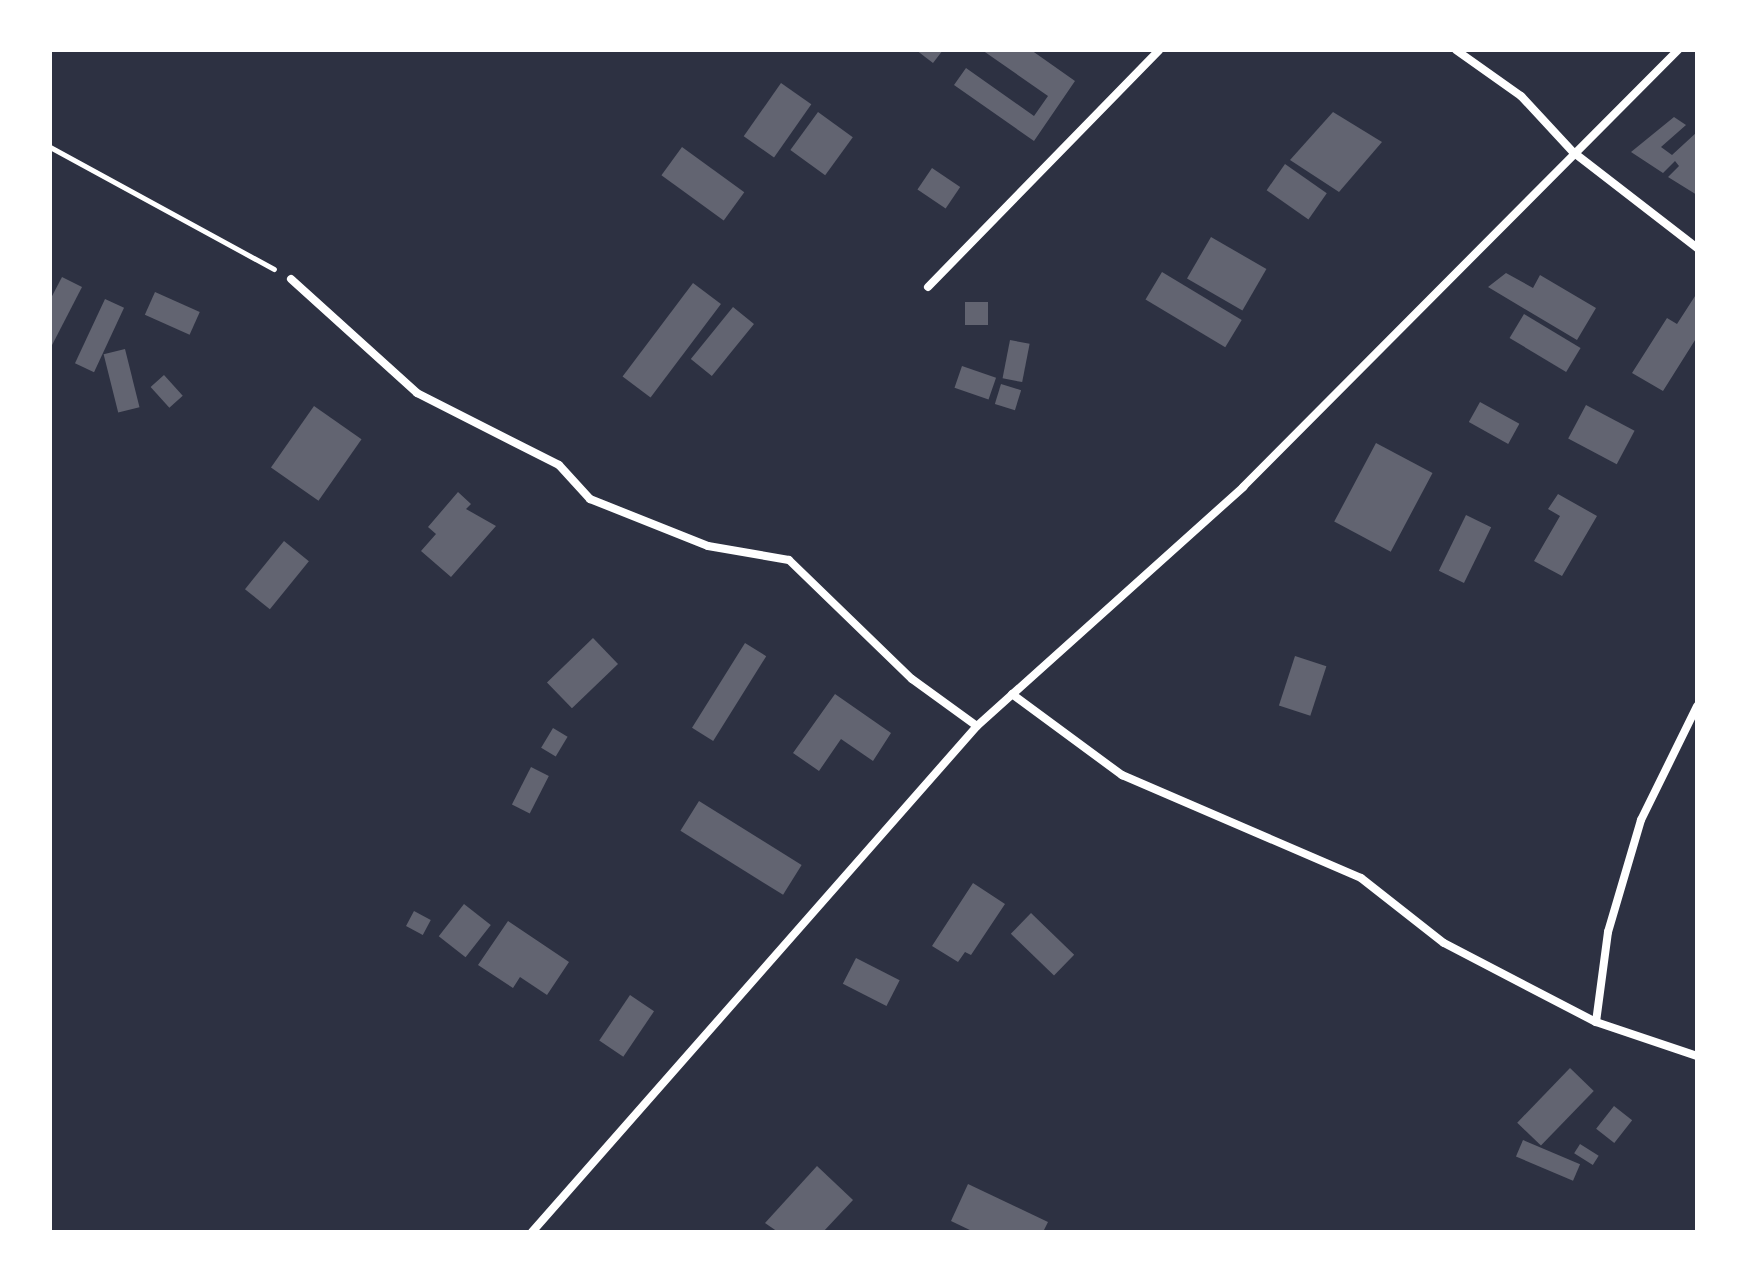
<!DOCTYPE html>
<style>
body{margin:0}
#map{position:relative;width:1747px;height:1282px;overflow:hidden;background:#2d3142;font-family:Poppins,sans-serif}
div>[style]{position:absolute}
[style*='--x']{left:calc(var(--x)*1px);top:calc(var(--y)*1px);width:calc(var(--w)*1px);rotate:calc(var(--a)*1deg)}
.building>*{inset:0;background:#626471;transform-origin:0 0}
.path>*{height:5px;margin:-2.5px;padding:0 2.5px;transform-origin:2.5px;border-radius:2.5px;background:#fff}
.minor>*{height:8px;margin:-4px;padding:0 4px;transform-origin:4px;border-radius:4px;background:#fff}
span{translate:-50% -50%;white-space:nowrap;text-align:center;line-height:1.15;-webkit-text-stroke:8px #fff;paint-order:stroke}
.frame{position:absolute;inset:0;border:52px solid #fff;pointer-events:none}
</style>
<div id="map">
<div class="building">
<div style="clip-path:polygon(916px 50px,943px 50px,933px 63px)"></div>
<div style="clip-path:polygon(982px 50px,1031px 50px,1075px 81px,1034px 141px,954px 85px,966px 68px,1034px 116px,1048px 96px)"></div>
<div style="left:781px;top:83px;width:37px;height:65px;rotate:35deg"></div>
<div style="left:818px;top:112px;width:43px;height:47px;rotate:36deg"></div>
<div style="clip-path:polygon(1333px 112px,1382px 142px,1339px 192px,1290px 160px)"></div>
<div style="clip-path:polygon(1674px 117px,1686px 125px,1661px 147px,1672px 155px,1697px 132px,1697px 195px,1668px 177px,1679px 166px,1675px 161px,1663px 173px,1631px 152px)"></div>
<div style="left:682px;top:147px;width:77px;height:35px;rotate:36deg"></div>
<div style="left:1285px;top:164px;width:51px;height:32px;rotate:35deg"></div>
<div style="left:932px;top:168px;width:34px;height:26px;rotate:34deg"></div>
<div style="left:1211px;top:237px;width:64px;height:48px;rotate:30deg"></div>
<div style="left:1162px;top:272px;width:93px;height:32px;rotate:31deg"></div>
<div style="clip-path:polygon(1506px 273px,1533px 288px,1540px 275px,1596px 308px,1577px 340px,1488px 287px)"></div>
<div style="clip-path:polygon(62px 277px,82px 287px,50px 349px,50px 300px)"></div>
<div style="left:693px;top:283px;width:35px;height:117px;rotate:37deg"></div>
<div style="left:155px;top:292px;width:49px;height:25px;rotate:24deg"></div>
<div style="clip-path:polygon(1697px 293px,1697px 337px,1663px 391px,1632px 373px,1667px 318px,1677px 324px)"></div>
<div style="left:105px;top:299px;width:21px;height:71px;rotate:25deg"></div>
<div style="left:965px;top:302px;width:23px;height:23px"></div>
<div style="left:733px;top:307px;width:27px;height:67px;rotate:39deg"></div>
<div style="left:1524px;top:314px;width:66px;height:28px;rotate:31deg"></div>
<div style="left:1010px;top:340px;width:20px;height:39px;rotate:11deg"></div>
<div style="left:125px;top:349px;width:60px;height:22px;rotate:76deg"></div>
<div style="left:962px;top:366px;width:36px;height:23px;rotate:19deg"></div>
<div style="left:164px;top:375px;width:28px;height:18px;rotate:48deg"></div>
<div style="left:1001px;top:384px;width:21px;height:21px;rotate:17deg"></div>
<div style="left:1480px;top:402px;width:45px;height:23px;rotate:29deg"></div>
<div style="left:1586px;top:405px;width:55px;height:38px;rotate:28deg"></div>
<div style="left:314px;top:406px;width:58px;height:75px;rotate:35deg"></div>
<div style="left:1376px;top:443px;width:64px;height:89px;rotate:28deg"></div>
<div style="clip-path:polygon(458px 492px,471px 504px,466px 509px,496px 526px,451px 577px,421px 551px,436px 534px,428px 527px)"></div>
<div style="clip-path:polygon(1558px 494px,1597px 516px,1562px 576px,1534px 561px,1560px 516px,1548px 509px)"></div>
<div style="left:1466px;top:515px;width:28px;height:62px;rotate:26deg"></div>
<div style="left:284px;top:541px;width:32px;height:62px;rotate:39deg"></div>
<div style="left:593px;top:638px;width:36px;height:64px;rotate:46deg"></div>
<div style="left:745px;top:643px;width:25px;height:100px;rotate:32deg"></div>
<div style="left:1295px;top:656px;width:33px;height:52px;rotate:18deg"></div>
<div style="clip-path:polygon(835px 694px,891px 733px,873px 761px,841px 739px,819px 771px,793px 753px)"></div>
<div style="left:553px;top:728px;width:17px;height:23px;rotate:31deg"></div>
<div style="left:531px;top:767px;width:20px;height:42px;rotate:27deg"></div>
<div style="left:699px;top:801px;width:121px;height:35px;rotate:32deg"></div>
<div style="clip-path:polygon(973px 883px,1005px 904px,971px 955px,965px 952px,958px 962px,932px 946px)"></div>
<div style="left:464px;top:904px;width:34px;height:41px;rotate:38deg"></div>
<div style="left:414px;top:911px;width:19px;height:17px;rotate:28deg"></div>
<div style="left:1031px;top:913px;width:60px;height:29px;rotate:44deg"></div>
<div style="clip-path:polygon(508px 921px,569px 962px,547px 995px,520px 977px,513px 988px,478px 965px)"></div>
<div style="left:856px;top:958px;width:49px;height:29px;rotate:27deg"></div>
<div style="left:630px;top:995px;width:29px;height:55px;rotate:34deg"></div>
<div style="left:1570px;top:1068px;width:33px;height:76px;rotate:44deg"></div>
<div style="left:1614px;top:1106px;width:23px;height:29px;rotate:38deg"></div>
<div style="left:1523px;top:1140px;width:62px;height:18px;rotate:23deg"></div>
<div style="left:1580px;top:1144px;width:22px;height:11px;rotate:32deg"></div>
<div style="clip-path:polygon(817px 1166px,853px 1200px,823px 1232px,778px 1232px,765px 1223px)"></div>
<div style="clip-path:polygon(968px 1184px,1048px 1222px,1043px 1232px,974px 1232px,951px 1221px)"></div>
</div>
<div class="path">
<div style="--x:50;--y:147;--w:255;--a:28.6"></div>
</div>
<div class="minor">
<div style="--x:1456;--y:50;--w:80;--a:35.3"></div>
<div style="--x:1521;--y:96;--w:76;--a:47.1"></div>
<div style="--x:1573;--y:152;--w:157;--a:37.7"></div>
<div style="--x:291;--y:279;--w:170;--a:42.1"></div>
<div style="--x:417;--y:393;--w:159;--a:26.9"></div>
<div style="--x:559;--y:465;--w:46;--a:47.6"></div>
<div style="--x:590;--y:499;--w:127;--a:21.7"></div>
<div style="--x:708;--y:546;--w:82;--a:9.8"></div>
<div style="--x:789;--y:560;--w:171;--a:44.1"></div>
<div style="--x:912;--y:679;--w:80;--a:35.9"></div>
<div style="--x:928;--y:287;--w:331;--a:-45.7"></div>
<div style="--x:1012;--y:694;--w:137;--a:36.4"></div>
<div style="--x:1122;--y:775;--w:260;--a:23.3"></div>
<div style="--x:1361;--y:878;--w:105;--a:38.1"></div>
<div style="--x:1444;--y:943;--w:171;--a:27.5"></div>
<div style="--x:1596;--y:1022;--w:107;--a:18.6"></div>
<div style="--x:1596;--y:1022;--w:91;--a:-82.4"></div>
<div style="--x:1608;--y:932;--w:117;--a:-73.6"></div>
<div style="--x:1641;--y:820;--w:127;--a:-63.8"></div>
<div style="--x:532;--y:1232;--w:674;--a:-48.67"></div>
<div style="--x:977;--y:726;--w:358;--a:-41.9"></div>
<div style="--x:1243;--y:487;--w:617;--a:-45.13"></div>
</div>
<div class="frame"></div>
</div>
